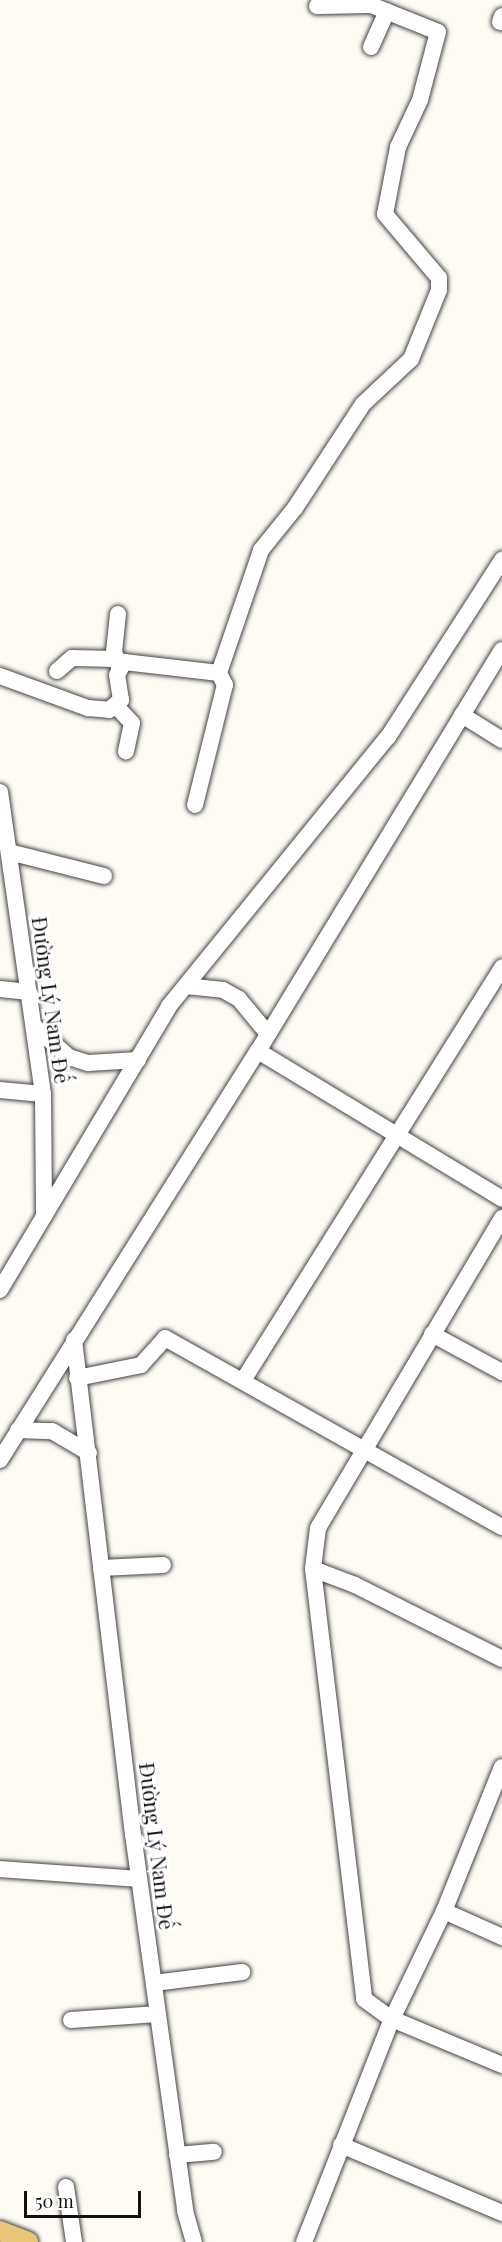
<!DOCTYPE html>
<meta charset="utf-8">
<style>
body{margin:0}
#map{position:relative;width:502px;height:2242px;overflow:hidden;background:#fefbf4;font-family:"Playfair Display",serif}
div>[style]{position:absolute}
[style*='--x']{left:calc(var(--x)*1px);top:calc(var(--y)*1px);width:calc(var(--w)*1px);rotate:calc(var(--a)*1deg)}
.roads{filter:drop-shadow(0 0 2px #434343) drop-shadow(0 0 2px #434343)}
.minor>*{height:16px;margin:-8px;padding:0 8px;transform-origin:8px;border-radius:8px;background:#fff}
.major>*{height:20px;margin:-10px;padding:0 10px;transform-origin:10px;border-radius:10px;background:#ebc577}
span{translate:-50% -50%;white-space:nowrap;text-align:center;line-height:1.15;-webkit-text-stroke:6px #fff;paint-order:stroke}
.street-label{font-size:21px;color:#101010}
.scale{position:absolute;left:24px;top:2191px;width:117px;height:27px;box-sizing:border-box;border:3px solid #101010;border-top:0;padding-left:8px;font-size:18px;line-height:21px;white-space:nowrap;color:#101010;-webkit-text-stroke:4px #fff;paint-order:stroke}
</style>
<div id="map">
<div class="roads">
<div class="minor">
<div style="--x:500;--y:22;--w:6;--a:-72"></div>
<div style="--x:371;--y:47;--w:39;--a:-66"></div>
<div style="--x:118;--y:614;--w:37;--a:96"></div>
<div style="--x:114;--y:651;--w:17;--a:73"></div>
<div style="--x:57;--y:671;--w:20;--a:-41"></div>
<div style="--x:72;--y:658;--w:44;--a:1.3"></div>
<div style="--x:0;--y:676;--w:94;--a:20"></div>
<div style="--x:88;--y:708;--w:21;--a:5"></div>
<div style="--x:109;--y:710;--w:16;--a:-40"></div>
<div style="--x:121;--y:700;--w:25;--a:-99"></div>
<div style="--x:117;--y:675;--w:15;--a:-62"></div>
<div style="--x:124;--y:662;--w:96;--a:6.6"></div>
<div style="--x:117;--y:707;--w:22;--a:47"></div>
<div style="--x:132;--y:723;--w:29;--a:102"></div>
<div style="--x:462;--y:715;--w:47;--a:32"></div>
<div style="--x:0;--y:792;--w:305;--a:81.9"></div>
<div style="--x:43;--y:1094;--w:122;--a:89.5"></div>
<div style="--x:195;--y:805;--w:124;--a:-76"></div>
<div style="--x:225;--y:685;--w:13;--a:-117"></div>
<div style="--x:219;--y:673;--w:130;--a:-71.1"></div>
<div style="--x:261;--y:550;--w:54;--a:-51"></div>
<div style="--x:295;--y:508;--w:124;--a:-56.8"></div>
<div style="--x:363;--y:404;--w:66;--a:-43.2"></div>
<div style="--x:411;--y:359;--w:74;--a:-67.9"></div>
<div style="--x:439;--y:290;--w:12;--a:-90"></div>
<div style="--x:439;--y:278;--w:84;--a:-130.2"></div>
<div style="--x:385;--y:214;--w:68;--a:-79"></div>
<div style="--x:398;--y:147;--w:52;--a:-64.9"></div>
<div style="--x:420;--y:100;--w:70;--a:-75.2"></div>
<div style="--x:438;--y:32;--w:72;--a:-158.1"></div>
<div style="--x:371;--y:5;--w:54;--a:178.9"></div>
<div style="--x:9;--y:852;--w:98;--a:14.2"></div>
<div style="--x:186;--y:986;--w:37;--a:6"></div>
<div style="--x:223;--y:990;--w:18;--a:29"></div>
<div style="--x:239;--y:999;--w:45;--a:50.4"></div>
<div style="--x:0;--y:989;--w:29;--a:6"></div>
<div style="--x:34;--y:1026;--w:47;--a:41.5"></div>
<div style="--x:69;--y:1057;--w:20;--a:18"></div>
<div style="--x:88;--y:1063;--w:50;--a:-3.4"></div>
<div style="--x:258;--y:1051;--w:285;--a:31.2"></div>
<div style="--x:0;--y:1090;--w:43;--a:5.3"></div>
<div style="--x:502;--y:1218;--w:360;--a:120.7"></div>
<div style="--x:318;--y:1528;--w:41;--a:97"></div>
<div style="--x:313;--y:1569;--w:433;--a:83.2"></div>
<div style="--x:364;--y:1999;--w:34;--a:36"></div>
<div style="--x:392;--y:2019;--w:119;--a:22.7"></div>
<div style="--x:0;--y:1290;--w:330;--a:-59.2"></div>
<div style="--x:169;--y:1006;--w:347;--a:-50.9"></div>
<div style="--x:388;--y:737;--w:211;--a:-57.2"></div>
<div style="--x:432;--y:1334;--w:80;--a:28.5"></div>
<div style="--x:74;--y:1340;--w:498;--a:83.2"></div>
<div style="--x:133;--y:1834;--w:381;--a:82.1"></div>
<div style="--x:185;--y:2211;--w:32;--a:74"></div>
<div style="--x:77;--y:1378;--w:65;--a:-11.5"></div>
<div style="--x:141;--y:1365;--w:36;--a:-48"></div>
<div style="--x:165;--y:1338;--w:386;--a:29.3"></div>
<div style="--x:244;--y:1379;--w:486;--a:-57.9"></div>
<div style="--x:18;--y:1430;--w:34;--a:2"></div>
<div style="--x:52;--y:1431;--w:43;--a:30.7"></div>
<div style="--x:0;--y:1460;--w:484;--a:-57.8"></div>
<div style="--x:258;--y:1051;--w:469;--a:-58.7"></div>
<div style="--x:101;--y:1568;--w:62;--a:-2.8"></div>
<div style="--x:313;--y:1569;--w:45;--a:20.9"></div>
<div style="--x:355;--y:1585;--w:165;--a:26.7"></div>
<div style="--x:0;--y:1869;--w:139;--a:4.1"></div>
<div style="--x:444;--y:1911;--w:64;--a:24.1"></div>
<div style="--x:154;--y:1983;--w:89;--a:-7.1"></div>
<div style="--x:71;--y:2020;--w:87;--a:-3.9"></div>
<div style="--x:341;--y:2145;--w:175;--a:22.9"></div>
<div style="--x:177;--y:2155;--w:37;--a:-5"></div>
<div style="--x:66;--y:2187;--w:56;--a:81.7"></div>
<div style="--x:304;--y:2242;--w:240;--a:-68.5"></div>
<div style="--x:392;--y:2019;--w:120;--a:-64.3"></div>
<div style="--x:444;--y:1911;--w:155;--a:-68.1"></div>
</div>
<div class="major">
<div style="--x:0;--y:2231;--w:30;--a:21"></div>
</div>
</div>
<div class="street-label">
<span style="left:52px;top:1000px;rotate:82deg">Đường Lý Nam Đế</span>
<span style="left:158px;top:1846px;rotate:83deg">Đường Lý Nam Đế</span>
</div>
<div class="scale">50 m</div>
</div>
